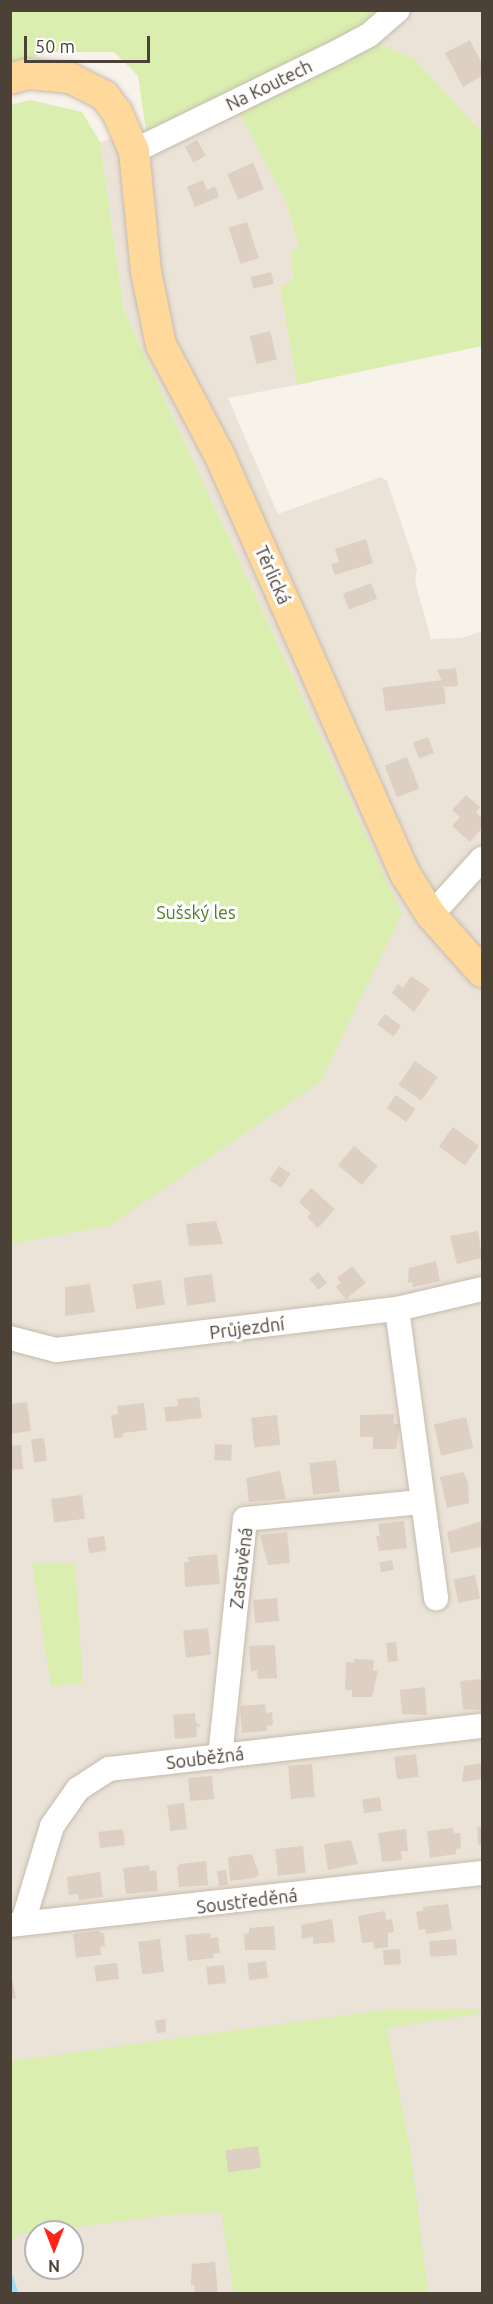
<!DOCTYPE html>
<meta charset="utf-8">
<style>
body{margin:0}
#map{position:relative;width:493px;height:2304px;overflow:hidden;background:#f7f2ea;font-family:Ubuntu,sans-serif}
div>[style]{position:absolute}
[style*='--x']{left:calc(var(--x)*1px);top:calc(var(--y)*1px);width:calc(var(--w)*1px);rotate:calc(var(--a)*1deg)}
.residential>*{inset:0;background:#ebe3d8}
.green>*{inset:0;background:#d9eeaf}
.stream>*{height:5px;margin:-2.5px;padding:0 2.5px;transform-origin:2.5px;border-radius:2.5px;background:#a1def8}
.building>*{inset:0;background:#ddcfc1;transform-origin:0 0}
.roads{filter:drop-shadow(0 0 2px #c6bbae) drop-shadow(0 0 2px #c6bbae)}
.minor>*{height:24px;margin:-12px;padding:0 12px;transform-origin:12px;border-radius:12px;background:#fff}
.major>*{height:30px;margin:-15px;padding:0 15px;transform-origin:15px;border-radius:15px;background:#ffd89b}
span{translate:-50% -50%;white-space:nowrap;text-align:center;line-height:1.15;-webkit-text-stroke:6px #fff;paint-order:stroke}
.street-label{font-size:18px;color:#4c4137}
.park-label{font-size:18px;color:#4f8021}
.frame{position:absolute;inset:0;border:12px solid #4c4137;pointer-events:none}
.north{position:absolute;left:24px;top:2220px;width:60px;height:60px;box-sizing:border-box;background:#fff;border:2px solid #b7b3af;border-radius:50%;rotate:180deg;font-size:16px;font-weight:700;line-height:24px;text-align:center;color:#4c4137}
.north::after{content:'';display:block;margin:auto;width:21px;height:27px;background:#ff2319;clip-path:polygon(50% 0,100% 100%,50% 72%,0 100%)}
.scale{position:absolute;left:24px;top:36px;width:126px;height:27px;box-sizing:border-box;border:3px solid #4c4137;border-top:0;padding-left:8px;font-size:18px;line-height:21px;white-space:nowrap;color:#4c4137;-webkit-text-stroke:4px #fff;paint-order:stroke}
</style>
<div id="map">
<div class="residential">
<div style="clip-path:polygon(385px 11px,482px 11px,482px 133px,415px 59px,380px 44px,361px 43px)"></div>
<div style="clip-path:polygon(evenodd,236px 107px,286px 202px,299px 248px,290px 251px,293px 279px,280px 288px,297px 385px,228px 398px,278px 514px,381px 477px,387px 481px,417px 569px,415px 582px,431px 639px,462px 638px,482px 631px,482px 2293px,11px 2294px,11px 1244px,109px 1226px,402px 913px,124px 311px,100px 142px,236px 107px,36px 2232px,72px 2232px,72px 2268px,36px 2268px,36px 2232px)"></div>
</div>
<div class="green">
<div style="clip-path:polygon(10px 11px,385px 11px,360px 32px,177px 122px,146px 131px,138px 76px,114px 52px,48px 52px,11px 65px)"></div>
<div style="clip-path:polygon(361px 43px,380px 44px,415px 59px,482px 133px,482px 346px,297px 385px,280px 288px,293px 279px,290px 251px,299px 247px,286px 202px,236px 107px)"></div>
<div style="clip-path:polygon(30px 100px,82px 112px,100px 142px,124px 311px,402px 913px,320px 1082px,109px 1226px,11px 1244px,10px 105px)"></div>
<div style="clip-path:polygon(32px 1563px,75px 1563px,83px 1683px,51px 1686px)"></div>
<div style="clip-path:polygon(482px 2009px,482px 2013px,387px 2028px,412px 2162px,428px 2293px,234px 2293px,221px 2212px,165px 2215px,15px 2235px,11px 2245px,11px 2061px,383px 2010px)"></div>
</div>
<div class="stream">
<div style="--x:10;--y:2276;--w:19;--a:72"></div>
</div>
<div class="building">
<div style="clip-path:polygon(470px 40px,482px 64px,482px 76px,463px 87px,445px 53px)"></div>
<div style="left:197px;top:140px;width:18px;height:14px;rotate:61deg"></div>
<div style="left:253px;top:163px;width:28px;height:28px;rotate:67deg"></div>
<div style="clip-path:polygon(203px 180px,207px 190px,215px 186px,219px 197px,195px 207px,187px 187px)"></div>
<div style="left:247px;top:222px;width:38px;height:19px;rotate:72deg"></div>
<div style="left:271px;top:272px;width:12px;height:21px;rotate:76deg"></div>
<div style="left:270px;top:331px;width:29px;height:21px;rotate:76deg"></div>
<div style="clip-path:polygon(366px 539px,373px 563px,335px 575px,331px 564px,339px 562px,335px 549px)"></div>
<div style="left:371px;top:583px;width:17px;height:30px;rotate:69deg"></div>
<div style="clip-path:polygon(456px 668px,458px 686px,445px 687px,437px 670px)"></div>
<div style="left:443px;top:680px;width:24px;height:61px;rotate:83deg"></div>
<div style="left:428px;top:737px;width:17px;height:16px;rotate:69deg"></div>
<div style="left:407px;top:757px;width:34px;height:24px;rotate:69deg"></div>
<div style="clip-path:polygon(466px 795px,480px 807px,476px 812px,482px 818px,482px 828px,470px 842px,452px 826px,460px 817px,452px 810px)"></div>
<div style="clip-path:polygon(411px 976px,430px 989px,414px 1012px,392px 993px,398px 984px,403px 988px)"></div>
<div style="left:385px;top:1014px;width:20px;height:13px;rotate:37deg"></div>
<div style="left:415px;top:1061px;width:28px;height:29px;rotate:35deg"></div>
<div style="left:396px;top:1095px;width:24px;height:16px;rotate:36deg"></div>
<div style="left:453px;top:1127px;width:32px;height:24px;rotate:36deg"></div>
<div style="left:354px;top:1146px;width:31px;height:25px;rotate:40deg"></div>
<div style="left:279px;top:1166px;width:14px;height:17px;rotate:34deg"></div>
<div style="clip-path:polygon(311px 1188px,335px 1209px,318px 1228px,307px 1217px,311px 1213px,299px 1202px)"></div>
<div style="clip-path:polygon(216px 1221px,223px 1244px,189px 1246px,186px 1224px)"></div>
<div style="clip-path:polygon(478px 1231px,482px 1258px,457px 1264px,450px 1236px)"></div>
<div style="clip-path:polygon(436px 1261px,440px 1281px,413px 1287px,412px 1282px,408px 1283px,409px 1268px)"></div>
<div style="clip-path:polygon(352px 1266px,366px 1283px,346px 1299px,336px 1287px,341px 1283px,337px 1278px)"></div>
<div style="left:318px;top:1272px;width:14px;height:11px;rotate:51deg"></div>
<div style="left:212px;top:1274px;width:28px;height:29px;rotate:82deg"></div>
<div style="left:161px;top:1280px;width:25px;height:29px;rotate:81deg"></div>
<div style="clip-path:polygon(90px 1284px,95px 1312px,65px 1316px,65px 1287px)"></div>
<div style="clip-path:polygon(199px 1397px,202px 1418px,166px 1422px,164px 1407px,178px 1406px,177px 1399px)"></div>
<div style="clip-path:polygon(27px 1402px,31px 1431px,10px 1434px,10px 1404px)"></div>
<div style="clip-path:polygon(144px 1403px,147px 1430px,123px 1433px,123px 1437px,114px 1438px,111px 1415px,118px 1414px,117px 1406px)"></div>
<div style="clip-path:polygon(394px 1414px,394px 1424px,400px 1424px,396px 1449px,373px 1449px,373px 1437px,360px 1437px,360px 1415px)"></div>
<div style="left:277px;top:1415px;width:30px;height:26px;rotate:84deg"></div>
<div style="left:466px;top:1417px;width:32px;height:33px;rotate:77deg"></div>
<div style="left:44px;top:1438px;width:23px;height:13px;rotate:83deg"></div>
<div style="left:215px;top:1444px;width:17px;height:16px;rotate:3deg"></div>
<div style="clip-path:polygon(21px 1445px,23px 1469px,10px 1470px,10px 1446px)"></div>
<div style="left:336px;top:1460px;width:32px;height:27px;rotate:83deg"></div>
<div style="clip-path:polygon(280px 1471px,286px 1499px,249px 1502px,246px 1478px)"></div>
<div style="clip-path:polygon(463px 1472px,468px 1482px,469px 1503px,447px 1508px,440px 1477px)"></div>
<div style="left:82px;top:1495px;width:24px;height:31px;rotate:83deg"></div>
<div style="clip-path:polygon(404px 1521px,407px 1548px,379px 1551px,376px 1536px,380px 1536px,378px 1524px)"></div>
<div style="clip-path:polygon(482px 1521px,482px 1547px,451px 1553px,447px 1532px)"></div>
<div style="clip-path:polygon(287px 1532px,290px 1563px,268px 1565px,260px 1535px)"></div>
<div style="left:104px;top:1536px;width:15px;height:17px;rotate:82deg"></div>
<div style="clip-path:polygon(217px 1554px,220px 1584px,185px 1587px,184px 1562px,189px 1562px,188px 1557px)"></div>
<div style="left:392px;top:1560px;width:10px;height:13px;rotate:79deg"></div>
<div style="left:475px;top:1575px;width:24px;height:22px;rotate:78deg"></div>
<div style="left:277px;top:1598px;width:23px;height:24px;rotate:85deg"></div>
<div style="left:208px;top:1628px;width:27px;height:25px;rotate:84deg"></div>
<div style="left:396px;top:1642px;width:19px;height:10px;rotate:84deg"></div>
<div style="clip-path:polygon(275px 1645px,277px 1678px,258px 1679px,257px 1670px,251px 1671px,249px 1646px)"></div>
<div style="clip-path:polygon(354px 1659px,374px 1660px,373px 1671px,378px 1671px,372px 1697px,352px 1697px,352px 1690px,345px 1690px,346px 1662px,354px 1662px)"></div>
<div style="clip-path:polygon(482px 1679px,482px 1710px,463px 1709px,460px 1681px)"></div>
<div style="clip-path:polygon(425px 1687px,427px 1715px,402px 1714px,400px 1690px)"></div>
<div style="clip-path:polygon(265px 1704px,266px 1713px,272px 1712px,273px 1725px,267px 1726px,267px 1731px,242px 1733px,240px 1706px)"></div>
<div style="clip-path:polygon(195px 1713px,196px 1723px,201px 1726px,196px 1727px,197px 1737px,175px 1739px,173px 1715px)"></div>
<div style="left:416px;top:1754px;width:23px;height:22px;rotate:83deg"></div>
<div style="clip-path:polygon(482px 1763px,482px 1779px,462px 1782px,464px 1766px)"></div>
<div style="left:312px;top:1764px;width:33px;height:24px;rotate:85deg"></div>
<div style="left:212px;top:1776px;width:23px;height:24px;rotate:85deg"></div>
<div style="left:380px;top:1797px;width:14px;height:18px;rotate:82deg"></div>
<div style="left:184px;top:1803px;width:26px;height:17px;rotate:83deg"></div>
<div style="clip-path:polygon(477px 1827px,482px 1827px,482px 1845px,478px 1845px)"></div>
<div style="clip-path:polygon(453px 1828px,454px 1833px,460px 1833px,461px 1848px,456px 1849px,456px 1854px,430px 1858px,427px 1831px)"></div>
<div style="left:123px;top:1829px;width:16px;height:25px;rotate:83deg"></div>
<div style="clip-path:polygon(406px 1829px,408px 1851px,401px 1851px,402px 1860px,382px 1862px,378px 1833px)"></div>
<div style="clip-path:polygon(351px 1840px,358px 1864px,328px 1870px,324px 1844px)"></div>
<div style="left:303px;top:1846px;width:27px;height:28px;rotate:84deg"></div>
<div style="clip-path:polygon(252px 1854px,259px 1874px,255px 1878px,230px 1881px,228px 1857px)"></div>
<div style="clip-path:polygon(206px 1861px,208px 1885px,179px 1887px,177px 1867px,180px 1864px)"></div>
<div style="clip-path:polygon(149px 1865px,150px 1871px,156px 1870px,158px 1891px,126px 1894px,123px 1868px)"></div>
<div style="left:226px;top:1870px;width:15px;height:9px;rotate:82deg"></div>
<div style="clip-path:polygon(100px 1872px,103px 1897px,79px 1900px,78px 1894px,69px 1895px,67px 1877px)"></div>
<div style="clip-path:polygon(448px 1904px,452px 1930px,426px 1934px,425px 1929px,419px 1930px,416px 1912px,423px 1911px,423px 1907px)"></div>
<div style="clip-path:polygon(385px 1911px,386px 1920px,392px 1919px,394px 1932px,388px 1933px,388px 1947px,374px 1949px,373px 1942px,362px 1943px,358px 1916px)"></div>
<div style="clip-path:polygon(332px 1919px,335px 1942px,313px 1944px,313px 1937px,302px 1939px,301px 1925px)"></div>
<div style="clip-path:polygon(274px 1926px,276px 1950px,245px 1950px,244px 1934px,249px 1933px,249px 1928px)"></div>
<div style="clip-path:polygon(98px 1931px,104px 1934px,105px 1946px,100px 1947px,101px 1955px,76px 1958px,73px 1934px)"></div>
<div style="clip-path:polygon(210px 1933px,211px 1938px,218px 1937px,220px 1953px,213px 1954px,214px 1958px,188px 1961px,185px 1935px)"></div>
<div style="left:160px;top:1939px;width:33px;height:22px;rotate:83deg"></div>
<div style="left:456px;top:1939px;width:16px;height:27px;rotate:86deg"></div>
<div style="left:400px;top:1949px;width:15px;height:17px;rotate:86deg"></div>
<div style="left:266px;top:1961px;width:17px;height:19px;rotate:83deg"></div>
<div style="left:117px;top:1963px;width:16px;height:23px;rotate:83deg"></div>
<div style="left:224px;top:1965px;width:18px;height:18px;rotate:84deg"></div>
<div style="clip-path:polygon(10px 1970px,16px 1998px,10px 1999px)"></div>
<div style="clip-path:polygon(165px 2019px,166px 2032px,157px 2033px,155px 2021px)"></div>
<div style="left:258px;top:2146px;width:22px;height:33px;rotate:82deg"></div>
<div style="clip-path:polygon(36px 2245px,36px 2268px,48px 2268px,37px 2274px,25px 2251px)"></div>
<div style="clip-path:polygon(215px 2262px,218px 2294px,195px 2294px,194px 2285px,191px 2285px,192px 2264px)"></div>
</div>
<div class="roads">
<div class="minor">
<div style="--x:134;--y:151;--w:226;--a:-26"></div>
<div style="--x:337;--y:52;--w:36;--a:-28"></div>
<div style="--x:369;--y:35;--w:38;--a:-41"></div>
<div style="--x:431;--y:915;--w:76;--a:-47.7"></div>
<div style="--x:397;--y:1309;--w:292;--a:82.3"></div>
<div style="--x:10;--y:1338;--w:48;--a:14.6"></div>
<div style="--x:56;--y:1350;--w:343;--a:-6.9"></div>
<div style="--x:397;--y:1309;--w:87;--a:-13.2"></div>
<div style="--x:220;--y:1757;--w:239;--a:-84"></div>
<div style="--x:245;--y:1519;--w:178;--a:-5.5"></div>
<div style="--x:23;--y:1922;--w:100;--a:-73.2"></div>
<div style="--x:52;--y:1826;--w:45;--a:-54.9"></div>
<div style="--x:78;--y:1789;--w:37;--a:-33"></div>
<div style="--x:109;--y:1769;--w:375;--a:-6.6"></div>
<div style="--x:10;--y:1925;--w:475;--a:-6.3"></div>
</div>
<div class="major">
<div style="--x:10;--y:79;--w:19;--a:-16"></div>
<div style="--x:28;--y:74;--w:42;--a:5.4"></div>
<div style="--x:70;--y:78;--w:38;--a:27"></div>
<div style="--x:104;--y:95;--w:21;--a:53"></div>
<div style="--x:117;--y:112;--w:43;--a:66.4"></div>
<div style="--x:134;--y:151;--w:122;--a:84.3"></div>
<div style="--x:146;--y:272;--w:75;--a:78.4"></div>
<div style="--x:161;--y:345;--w:123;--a:62"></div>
<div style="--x:219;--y:454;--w:461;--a:66.1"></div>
<div style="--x:406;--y:875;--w:47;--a:58"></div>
<div style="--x:431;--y:915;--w:76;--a:48.2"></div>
</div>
</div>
<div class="street-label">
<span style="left:269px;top:85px;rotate:-26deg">Na Koutech</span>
<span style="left:273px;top:575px;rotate:66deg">Těrlická</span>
<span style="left:247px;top:1328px;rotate:-7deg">Průjezdní</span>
<span style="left:241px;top:1568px;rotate:-83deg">Zastavěná</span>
<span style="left:205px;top:1758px;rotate:-7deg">Souběžná</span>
<span style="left:247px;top:1901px;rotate:-7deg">Soustředěná</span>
</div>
<div class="park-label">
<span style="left:196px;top:912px">Sušský les</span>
</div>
<div class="frame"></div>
<div class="north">N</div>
<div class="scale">50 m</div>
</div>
